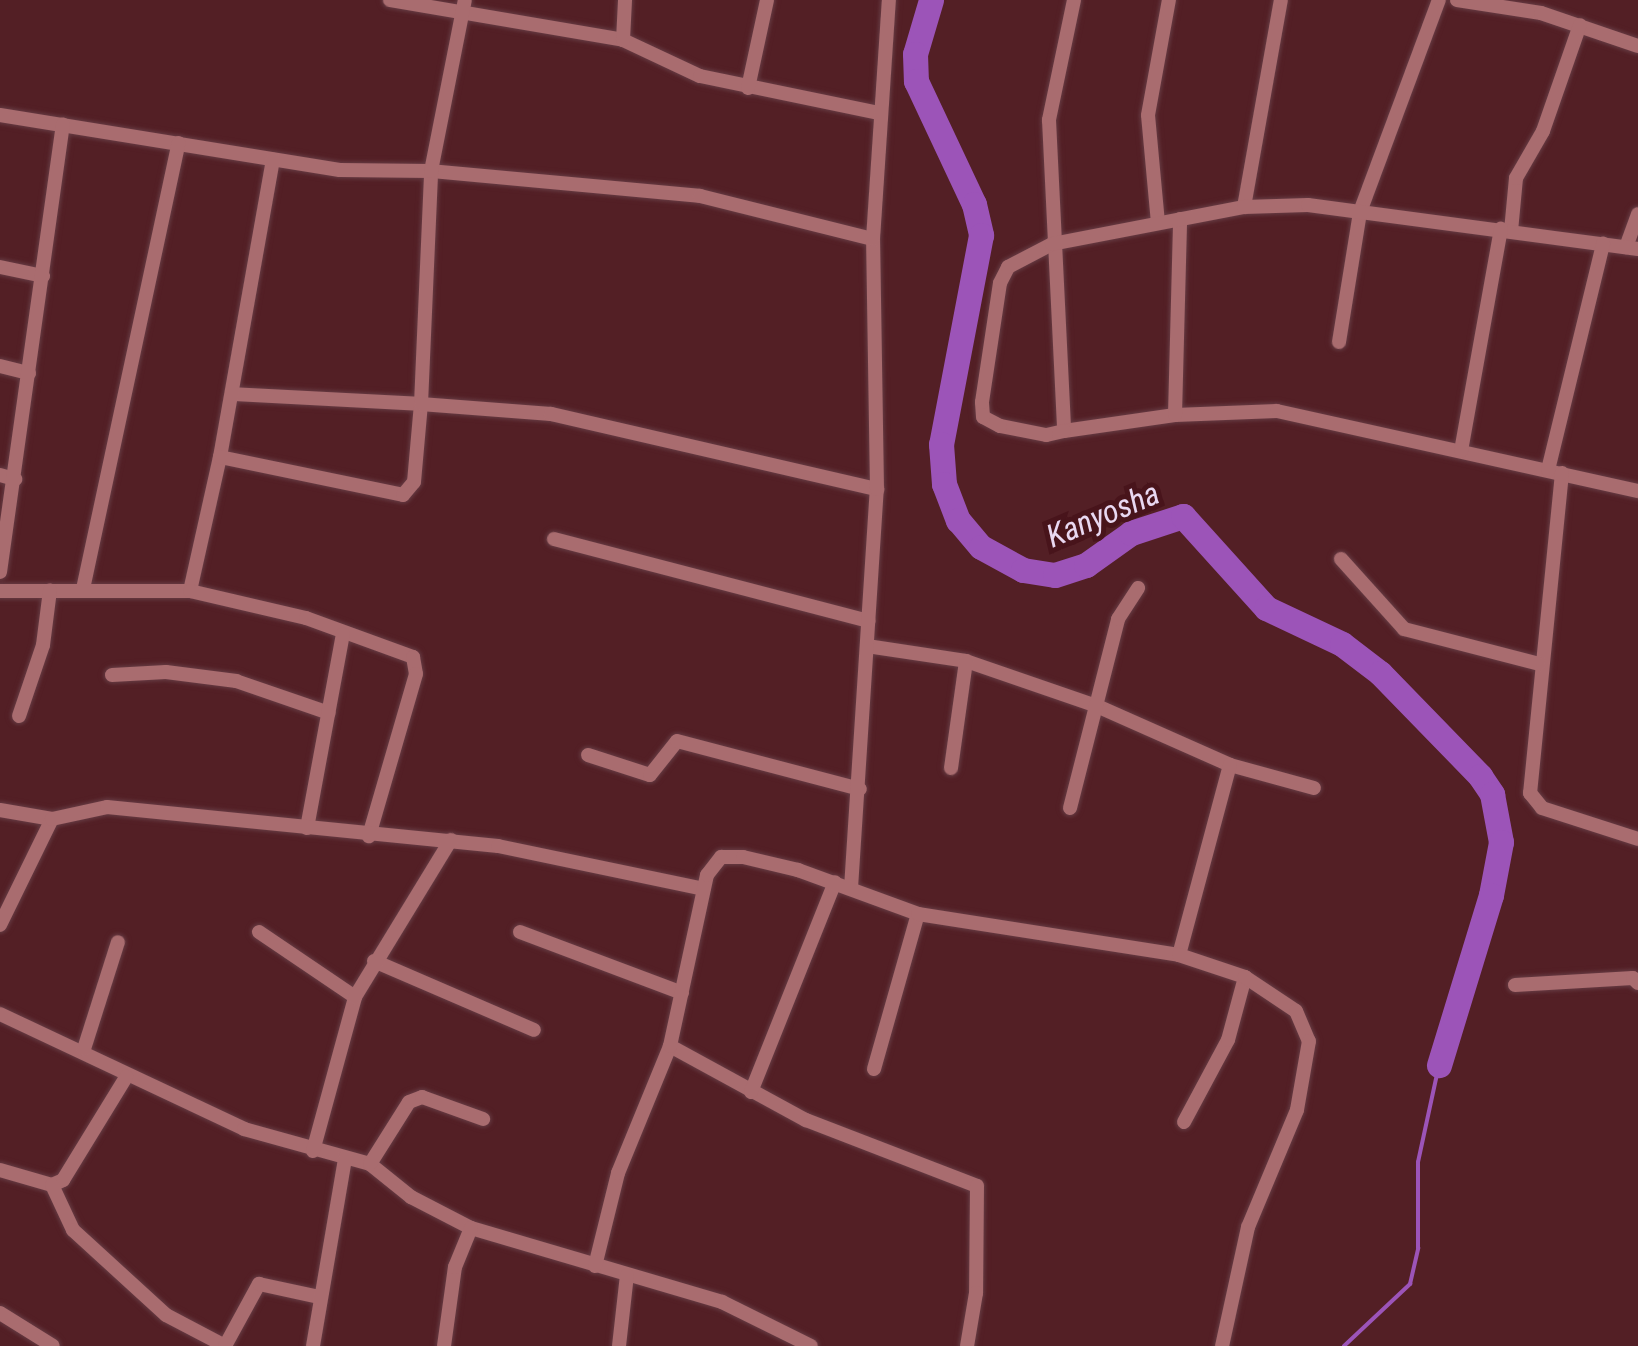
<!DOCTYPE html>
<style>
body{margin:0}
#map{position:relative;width:1638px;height:1346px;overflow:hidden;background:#531f25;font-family:"Roboto Condensed",sans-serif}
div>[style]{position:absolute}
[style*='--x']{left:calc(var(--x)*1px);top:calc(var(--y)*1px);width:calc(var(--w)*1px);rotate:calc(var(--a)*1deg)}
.stream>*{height:4px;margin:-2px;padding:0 2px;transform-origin:2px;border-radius:2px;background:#9c54b8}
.river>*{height:25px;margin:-12.5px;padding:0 12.5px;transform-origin:12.5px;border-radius:12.5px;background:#9c54b8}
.roads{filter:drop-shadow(0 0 2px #663c44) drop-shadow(0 0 2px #663c44)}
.street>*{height:14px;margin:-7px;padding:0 7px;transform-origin:7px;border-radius:7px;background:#a96c6f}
span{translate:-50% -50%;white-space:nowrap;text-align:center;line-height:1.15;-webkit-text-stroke:10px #48141b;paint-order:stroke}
.water-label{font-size:32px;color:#e9d8f1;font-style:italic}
</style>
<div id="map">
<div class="stream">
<div style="--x:1344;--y:1346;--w:91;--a:-43.2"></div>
<div style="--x:1410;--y:1284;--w:37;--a:-77"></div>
<div style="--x:1418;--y:1248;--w:86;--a:-90"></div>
<div style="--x:1418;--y:1162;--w:99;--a:-77.8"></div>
</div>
<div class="river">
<div style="--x:931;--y:0;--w:56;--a:106.5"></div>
<div style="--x:915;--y:54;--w:27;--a:88"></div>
<div style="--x:916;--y:81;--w:136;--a:64.8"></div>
<div style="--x:974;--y:204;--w:32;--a:77"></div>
<div style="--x:981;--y:235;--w:213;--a:100.8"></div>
<div style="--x:941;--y:444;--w:40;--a:85.7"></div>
<div style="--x:944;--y:484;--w:39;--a:69"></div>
<div style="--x:958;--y:520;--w:35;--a:50"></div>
<div style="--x:981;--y:547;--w:48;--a:28.7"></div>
<div style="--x:1023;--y:570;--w:32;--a:9"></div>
<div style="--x:1055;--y:575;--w:33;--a:-18"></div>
<div style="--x:1086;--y:565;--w:55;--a:-35.4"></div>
<div style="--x:1131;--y:533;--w:55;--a:-18.1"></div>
<div style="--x:1183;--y:516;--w:124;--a:47.9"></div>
<div style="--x:1266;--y:608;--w:84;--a:25.3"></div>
<div style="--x:1342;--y:644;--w:48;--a:37.3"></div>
<div style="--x:1380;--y:673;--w:144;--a:45.8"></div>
<div style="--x:1480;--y:776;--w:22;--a:56"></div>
<div style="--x:1492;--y:794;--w:49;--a:79.4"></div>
<div style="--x:1501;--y:842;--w:54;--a:100.7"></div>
<div style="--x:1491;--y:895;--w:178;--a:107"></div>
</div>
<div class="roads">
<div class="street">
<div style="--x:390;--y:0;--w:236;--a:9.7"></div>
<div style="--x:623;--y:40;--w:85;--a:25.1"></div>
<div style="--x:700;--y:76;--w:182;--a:11.7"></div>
<div style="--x:1074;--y:0;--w:123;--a:101.8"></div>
<div style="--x:1049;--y:120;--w:311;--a:87.2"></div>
<div style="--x:1064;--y:431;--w:112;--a:-8.2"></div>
<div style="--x:1175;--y:415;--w:102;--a:-2.2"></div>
<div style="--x:1277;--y:411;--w:370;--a:12.5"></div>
<div style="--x:1457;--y:0;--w:85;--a:8.8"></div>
<div style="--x:1541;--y:13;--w:102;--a:18.8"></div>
<div style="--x:623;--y:40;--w:40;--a:-87.1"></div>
<div style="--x:748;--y:88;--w:90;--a:-77.8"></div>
<div style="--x:0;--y:115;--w:344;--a:9.2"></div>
<div style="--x:340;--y:170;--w:91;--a:0.6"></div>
<div style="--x:431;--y:171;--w:270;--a:5.3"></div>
<div style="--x:700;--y:196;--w:178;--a:14"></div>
<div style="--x:1244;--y:207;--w:210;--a:-79.9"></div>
<div style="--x:1158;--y:223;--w:108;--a:-95.3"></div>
<div style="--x:1148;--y:115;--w:117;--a:-79.7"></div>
<div style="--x:1511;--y:231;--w:53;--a:-84.6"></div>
<div style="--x:1516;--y:178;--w:54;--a:-60.1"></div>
<div style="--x:1543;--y:131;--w:112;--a:-70.8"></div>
<div style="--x:1626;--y:247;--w:35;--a:-70"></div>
<div style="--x:0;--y:267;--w:44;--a:11.8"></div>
<div style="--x:1339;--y:342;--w:132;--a:-80.8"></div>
<div style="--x:1360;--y:212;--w:226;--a:-69.6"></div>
<div style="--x:0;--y:366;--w:30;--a:14"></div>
<div style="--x:232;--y:394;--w:189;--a:3"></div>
<div style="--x:421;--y:404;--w:233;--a:-87.5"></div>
<div style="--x:431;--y:171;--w:174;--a:-78.8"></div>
<div style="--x:1175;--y:415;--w:196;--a:-88.5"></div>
<div style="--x:1064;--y:431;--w:18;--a:167"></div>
<div style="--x:1046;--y:435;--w:47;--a:-168.9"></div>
<div style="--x:1000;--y:426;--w:19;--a:-152"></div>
<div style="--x:983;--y:417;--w:15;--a:-94"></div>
<div style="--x:982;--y:402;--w:120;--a:-81.4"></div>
<div style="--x:1000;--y:283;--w:18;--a:-63"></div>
<div style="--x:1008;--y:267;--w:50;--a:-27.6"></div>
<div style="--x:1052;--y:244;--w:196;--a:-10.9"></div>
<div style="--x:1244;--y:207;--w:64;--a:-1.8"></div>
<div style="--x:1308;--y:205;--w:333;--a:7.6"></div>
<div style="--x:1461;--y:451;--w:226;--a:-79.8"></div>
<div style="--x:220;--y:457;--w:302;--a:-79.9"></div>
<div style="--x:1548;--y:470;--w:233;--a:-76.3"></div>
<div style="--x:1562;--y:473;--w:322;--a:95.7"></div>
<div style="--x:1530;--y:793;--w:19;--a:51"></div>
<div style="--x:1542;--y:808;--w:101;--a:17.9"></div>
<div style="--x:0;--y:475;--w:16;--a:15"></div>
<div style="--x:554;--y:539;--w:325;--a:14.6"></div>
<div style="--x:1341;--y:559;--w:94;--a:48"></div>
<div style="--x:1404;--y:629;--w:139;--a:14.5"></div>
<div style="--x:0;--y:572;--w:452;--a:-82"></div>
<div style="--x:83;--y:589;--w:456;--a:-77.9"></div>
<div style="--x:0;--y:591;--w:190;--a:0"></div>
<div style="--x:190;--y:591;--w:137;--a:-77.4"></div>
<div style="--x:220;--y:457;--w:187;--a:11.7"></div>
<div style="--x:403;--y:495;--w:17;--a:-50"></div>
<div style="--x:414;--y:482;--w:78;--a:-84.9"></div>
<div style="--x:421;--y:404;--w:130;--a:4.4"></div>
<div style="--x:551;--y:414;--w:335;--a:13"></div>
<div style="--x:190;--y:591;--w:119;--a:13.1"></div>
<div style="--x:306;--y:618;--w:114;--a:20"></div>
<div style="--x:413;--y:657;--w:17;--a:80"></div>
<div style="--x:416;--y:674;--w:169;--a:106.2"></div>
<div style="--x:867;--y:646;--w:100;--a:8.6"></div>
<div style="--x:966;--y:661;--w:139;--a:19"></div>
<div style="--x:1097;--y:706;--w:145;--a:23.9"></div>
<div style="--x:1230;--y:765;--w:87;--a:15.3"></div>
<div style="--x:112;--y:675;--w:54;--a:-3.2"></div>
<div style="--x:166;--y:672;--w:71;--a:7.3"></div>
<div style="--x:236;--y:681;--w:98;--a:19"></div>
<div style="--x:19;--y:716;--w:75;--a:-71.3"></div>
<div style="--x:43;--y:645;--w:55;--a:-82.7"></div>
<div style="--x:588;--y:755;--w:65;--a:17.9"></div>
<div style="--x:650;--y:775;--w:43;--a:-51.5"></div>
<div style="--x:677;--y:741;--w:189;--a:14.7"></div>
<div style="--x:951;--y:768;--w:108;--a:-82"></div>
<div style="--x:1070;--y:808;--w:195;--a:-75.7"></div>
<div style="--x:1118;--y:619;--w:37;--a:-57"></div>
<div style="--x:0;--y:810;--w:53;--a:9.8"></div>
<div style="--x:307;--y:828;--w:197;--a:-79.5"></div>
<div style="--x:851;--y:888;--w:400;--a:-86.3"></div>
<div style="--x:877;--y:489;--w:250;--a:-90.9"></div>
<div style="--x:873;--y:239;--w:240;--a:-86.2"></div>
<div style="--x:0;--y:925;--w:118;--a:-63.9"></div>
<div style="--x:52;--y:819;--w:56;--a:-12.3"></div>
<div style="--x:107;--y:807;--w:393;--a:5.7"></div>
<div style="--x:498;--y:846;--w:210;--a:11.8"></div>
<div style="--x:259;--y:932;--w:116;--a:34.1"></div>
<div style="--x:520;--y:932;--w:173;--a:20.6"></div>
<div style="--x:1179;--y:955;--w:197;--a:-75"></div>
<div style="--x:374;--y:961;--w:174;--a:23.3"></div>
<div style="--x:1515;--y:985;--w:118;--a:-3.4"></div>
<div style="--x:1633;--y:978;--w:7;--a:45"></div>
<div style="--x:0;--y:1014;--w:270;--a:25.2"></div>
<div style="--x:244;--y:1129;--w:131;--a:15.5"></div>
<div style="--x:370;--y:1164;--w:53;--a:38.8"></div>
<div style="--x:411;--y:1197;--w:68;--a:27.3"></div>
<div style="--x:471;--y:1228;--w:262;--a:16.4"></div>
<div style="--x:722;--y:1302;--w:99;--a:26.3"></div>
<div style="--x:670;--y:1046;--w:155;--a:28.6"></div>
<div style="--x:806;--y:1120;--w:183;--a:21.1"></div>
<div style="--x:977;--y:1186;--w:107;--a:90.5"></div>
<div style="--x:976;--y:1293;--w:54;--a:99.6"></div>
<div style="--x:84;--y:1049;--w:112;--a:-72.4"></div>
<div style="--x:874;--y:1069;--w:161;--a:-74.2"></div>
<div style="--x:751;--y:1092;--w:226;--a:-68.2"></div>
<div style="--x:1184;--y:1122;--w:93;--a:-61.8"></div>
<div style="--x:1228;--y:1040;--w:65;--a:-74.9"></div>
<div style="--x:313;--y:1151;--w:160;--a:-74.7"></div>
<div style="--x:355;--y:997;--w:184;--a:-58.6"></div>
<div style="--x:370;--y:1164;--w:73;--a:-57.8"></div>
<div style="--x:409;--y:1102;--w:14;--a:-21"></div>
<div style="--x:422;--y:1097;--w:65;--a:19.8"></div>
<div style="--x:0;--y:1170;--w:54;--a:16.1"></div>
<div style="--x:52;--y:1185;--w:12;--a:-24"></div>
<div style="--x:63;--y:1180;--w:121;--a:-58.5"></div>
<div style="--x:52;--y:1185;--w:50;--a:65"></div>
<div style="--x:73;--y:1230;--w:126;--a:42.4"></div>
<div style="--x:166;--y:1315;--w:67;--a:27.7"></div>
<div style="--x:595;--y:1266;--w:96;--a:-76.1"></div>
<div style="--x:618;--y:1173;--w:137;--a:-67.7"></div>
<div style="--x:670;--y:1046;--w:175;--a:-77.8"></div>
<div style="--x:707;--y:875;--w:23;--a:-52"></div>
<div style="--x:721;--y:857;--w:22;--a:0"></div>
<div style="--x:743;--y:857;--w:57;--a:13.3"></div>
<div style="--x:798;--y:870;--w:128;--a:20.1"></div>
<div style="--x:918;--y:914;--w:264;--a:8.9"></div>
<div style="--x:1179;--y:955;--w:70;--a:18.4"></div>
<div style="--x:1245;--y:977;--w:61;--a:33.7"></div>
<div style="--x:1296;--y:1011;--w:33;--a:67"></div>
<div style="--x:1309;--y:1041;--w:70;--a:99.9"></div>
<div style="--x:1297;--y:1110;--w:127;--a:112.7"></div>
<div style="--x:1248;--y:1227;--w:122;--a:102.3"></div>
<div style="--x:0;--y:1313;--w:62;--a:31.9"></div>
<div style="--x:225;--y:1346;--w:71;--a:-61.3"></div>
<div style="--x:259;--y:1284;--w:61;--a:12.2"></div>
<div style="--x:313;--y:1346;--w:191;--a:-80.3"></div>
<div style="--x:444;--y:1346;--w:80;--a:-82.1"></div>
<div style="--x:455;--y:1267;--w:42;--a:-67.7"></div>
<div style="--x:619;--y:1346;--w:71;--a:-83.6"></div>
</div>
</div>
<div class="water-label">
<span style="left:1103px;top:515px;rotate:-23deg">Kanyosha</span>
</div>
</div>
